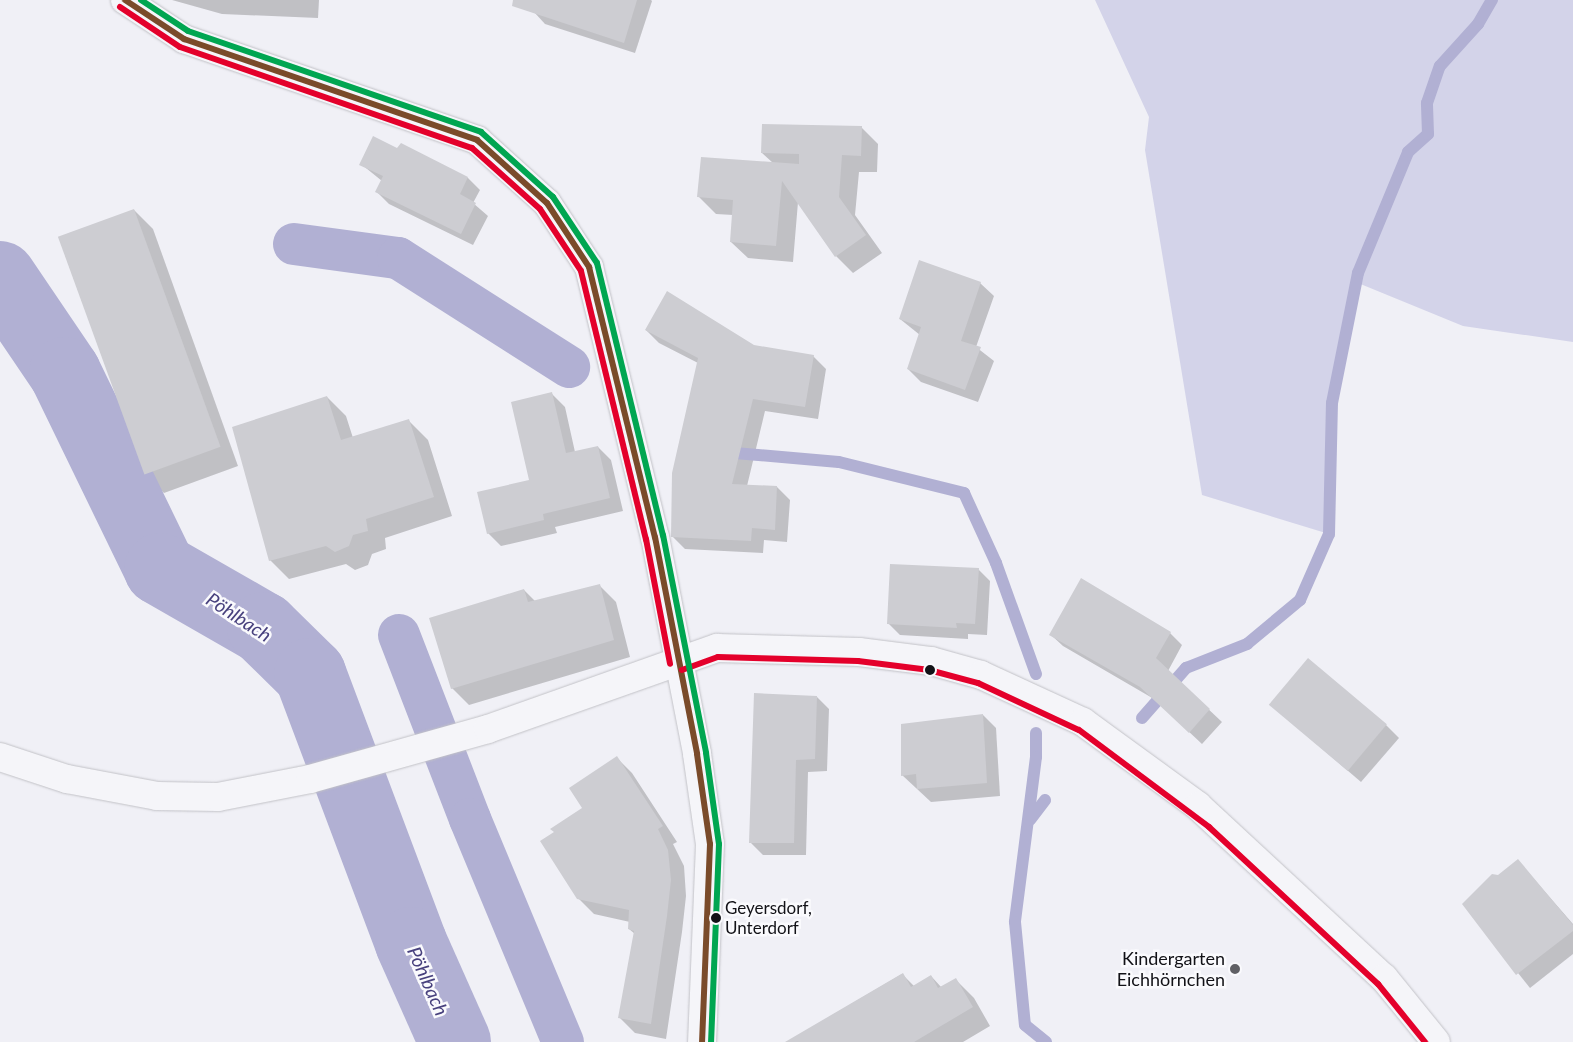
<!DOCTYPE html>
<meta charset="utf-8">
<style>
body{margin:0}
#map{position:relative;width:1573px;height:1042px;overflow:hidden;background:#f0f0f6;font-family:Lato,sans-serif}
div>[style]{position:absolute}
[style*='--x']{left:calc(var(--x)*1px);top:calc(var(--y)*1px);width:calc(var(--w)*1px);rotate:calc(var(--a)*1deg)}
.green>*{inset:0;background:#d3d3e9}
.shadow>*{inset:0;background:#0003}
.stream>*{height:12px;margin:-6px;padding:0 6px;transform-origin:6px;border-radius:6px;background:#b1b0d3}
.canal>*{height:42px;margin:-21px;padding:0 21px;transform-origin:21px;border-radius:21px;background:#b1b0d3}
.river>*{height:72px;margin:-36px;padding:0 36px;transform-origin:36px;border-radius:36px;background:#b1b0d3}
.building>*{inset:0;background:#cdcdd2;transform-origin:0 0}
.roads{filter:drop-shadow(0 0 1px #c2c2c7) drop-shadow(0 0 1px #c2c2c7)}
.secondary>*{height:28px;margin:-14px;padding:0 14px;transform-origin:14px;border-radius:14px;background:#f5f5f9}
.bus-1>*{height:6px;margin:-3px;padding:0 3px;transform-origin:3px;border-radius:3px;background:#7a4b2a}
.bus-2>*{height:6px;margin:-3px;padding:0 3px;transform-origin:3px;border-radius:3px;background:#e4002b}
.bus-3>*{height:6px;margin:-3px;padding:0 3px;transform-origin:3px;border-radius:3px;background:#00a651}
.dots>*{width:14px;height:14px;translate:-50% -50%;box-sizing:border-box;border:2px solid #fafafd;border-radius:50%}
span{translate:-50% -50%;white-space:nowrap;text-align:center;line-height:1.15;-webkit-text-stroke:5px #fafafd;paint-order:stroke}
.bus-label{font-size:17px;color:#121217}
.left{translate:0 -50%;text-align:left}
.poi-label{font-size:18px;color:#121217}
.right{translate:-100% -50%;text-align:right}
.water-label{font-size:19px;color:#47407d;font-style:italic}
</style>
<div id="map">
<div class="green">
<div style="clip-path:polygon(1095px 0,1573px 0,1573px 342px,1463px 326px,1358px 283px,1332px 403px,1329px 534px,1202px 495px,1145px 150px,1149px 117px)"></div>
</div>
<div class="shadow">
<div style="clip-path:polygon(172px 0,319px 0,318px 18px,222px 14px)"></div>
<div style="clip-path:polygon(538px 0,651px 0,652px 1px,635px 53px,545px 24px,534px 12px)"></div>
<div style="clip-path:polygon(861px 127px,878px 144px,877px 172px,859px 172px,855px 215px,882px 253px,853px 273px,836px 256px,798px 202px,793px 262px,748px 258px,731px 242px,733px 215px,716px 214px,699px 197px,773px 163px,762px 153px)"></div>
<div style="clip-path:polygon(401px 144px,468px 178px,480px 190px,473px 203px,488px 216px,473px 245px,389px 204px,377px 192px,382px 181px,361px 164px,398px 150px)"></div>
<div style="clip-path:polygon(134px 210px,153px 229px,238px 466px,164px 493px,145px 474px)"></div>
<div style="clip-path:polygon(980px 283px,994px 296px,976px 347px,994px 361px,978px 402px,921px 382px,908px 369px,920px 335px,900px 319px)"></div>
<div style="clip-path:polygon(646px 330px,813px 356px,826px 369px,818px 419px,765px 411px,747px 486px,777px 487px,790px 500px,787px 542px,764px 540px,763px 553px,685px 549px,672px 536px,698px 363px,659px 343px)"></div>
<div style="clip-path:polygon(552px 394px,565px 407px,575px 452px,598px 447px,611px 460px,623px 511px,555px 527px,557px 533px,501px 546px,488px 533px,530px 481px)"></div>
<div style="clip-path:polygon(327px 397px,346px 416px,353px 438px,409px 421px,428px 440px,452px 516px,385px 538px,386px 549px,372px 554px,368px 565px,355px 570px,346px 564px,289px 579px,270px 560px)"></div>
<div style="clip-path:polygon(978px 569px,990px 581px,987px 635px,968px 634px,968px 639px,900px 635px,888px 623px)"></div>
<div style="clip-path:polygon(599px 585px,616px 602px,630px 657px,469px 705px,452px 688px,524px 590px,535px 601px)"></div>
<div style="clip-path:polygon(1170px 633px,1182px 645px,1168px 671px,1222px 722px,1202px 744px,1154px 699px,1063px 646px,1050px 634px)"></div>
<div style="clip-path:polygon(817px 697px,829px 709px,827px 771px,808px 772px,806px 855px,763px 855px,751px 843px)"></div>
<div style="clip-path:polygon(1271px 705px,1386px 725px,1399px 738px,1361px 782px)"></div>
<div style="clip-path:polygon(983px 715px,996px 728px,1000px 796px,931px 802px,902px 775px)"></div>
<div style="clip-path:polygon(617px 758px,632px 773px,677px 842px,673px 844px,684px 866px,686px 896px,682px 932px,666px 1039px,635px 1033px,620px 1018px,635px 934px,629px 929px,630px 922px,594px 914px,578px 898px,556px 833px,584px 808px)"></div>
<div style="clip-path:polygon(1518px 861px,1573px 924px,1573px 954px,1530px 988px,1463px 904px)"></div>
<div style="clip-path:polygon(902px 974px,914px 986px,931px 976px,942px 988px,956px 980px,974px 998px,990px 1026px,963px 1042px,787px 1042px)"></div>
</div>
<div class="stream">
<div style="--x:723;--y:452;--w:116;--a:4.9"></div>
<div style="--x:839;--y:462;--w:129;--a:13.9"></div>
<div style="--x:964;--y:493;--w:77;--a:65.4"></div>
<div style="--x:996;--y:563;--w:118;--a:70.2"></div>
<div style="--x:1142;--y:718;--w:67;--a:-48.7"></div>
<div style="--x:1186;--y:668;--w:66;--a:-21.5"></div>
<div style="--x:1247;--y:644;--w:69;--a:-39.7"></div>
<div style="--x:1300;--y:600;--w:72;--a:-66.3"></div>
<div style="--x:1329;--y:534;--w:131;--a:-88.7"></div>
<div style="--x:1332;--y:403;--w:133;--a:-78.7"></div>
<div style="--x:1358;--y:273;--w:131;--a:-67.5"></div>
<div style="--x:1408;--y:152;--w:27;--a:-42"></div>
<div style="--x:1428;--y:134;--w:31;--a:-92"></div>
<div style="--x:1427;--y:103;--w:39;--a:-71"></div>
<div style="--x:1440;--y:66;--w:57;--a:-47.9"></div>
<div style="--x:1478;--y:24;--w:28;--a:-60"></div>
<div style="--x:1036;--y:733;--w:24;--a:90"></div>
<div style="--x:1036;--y:757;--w:166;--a:97.3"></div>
<div style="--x:1015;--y:922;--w:103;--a:84.5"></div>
<div style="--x:1025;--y:1025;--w:27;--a:39"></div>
<div style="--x:1030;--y:820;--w:25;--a:-53"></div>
</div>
<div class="canal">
<div style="--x:294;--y:244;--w:105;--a:7.7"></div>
<div style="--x:398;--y:258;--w:203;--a:32.5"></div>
<div style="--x:399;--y:635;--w:197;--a:68.9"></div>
<div style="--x:470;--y:819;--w:242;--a:67.4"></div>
</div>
<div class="river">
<div style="--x:0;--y:277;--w:116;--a:55.9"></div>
<div style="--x:65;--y:373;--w:218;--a:64.1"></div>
<div style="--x:160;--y:569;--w:119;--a:29.8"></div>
<div style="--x:263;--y:628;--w:66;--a:44.4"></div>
<div style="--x:310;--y:674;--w:287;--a:69.4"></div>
<div style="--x:411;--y:943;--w:108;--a:66"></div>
</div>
<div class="building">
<div style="clip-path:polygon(513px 0,637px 0,624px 43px,512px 6px)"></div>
<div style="clip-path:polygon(762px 124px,862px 126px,861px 156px,842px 155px,839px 197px,866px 235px,835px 257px,782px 181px,776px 246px,730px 242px,733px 200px,697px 197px,701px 157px,799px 164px,799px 154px,761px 153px)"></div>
<div style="clip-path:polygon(373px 136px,397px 148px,401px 143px,468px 177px,460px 194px,476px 203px,461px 234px,375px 192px,383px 176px,359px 165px)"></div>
<div style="left:134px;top:209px;width:253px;height:81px;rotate:70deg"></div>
<div style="clip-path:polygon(919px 260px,981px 282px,961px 341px,981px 347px,965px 390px,907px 369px,921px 327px,899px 319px)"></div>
<div style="clip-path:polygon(667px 291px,754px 345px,814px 355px,805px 407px,753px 399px,732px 484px,777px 486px,775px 530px,752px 528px,751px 541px,671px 537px,672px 473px,698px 358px,645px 330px)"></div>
<div style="clip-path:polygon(552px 392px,566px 453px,598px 446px,610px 498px,543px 514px,544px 520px,487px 534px,477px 492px,529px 480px,511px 402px)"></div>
<div style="clip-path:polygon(327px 396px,341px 440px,409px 419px,434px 497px,366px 519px,368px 531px,353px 535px,349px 546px,335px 552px,326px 546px,269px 561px,232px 427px)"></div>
<div style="clip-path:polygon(890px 564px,979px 568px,975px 624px,956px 623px,957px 628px,887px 624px)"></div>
<div style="clip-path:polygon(1081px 578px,1171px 632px,1156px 658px,1210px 709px,1189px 733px,1140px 687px,1049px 635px)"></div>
<div style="clip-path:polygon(600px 584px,614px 640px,451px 689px,429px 618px,524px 589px,528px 602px)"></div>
<div style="left:1308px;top:658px;width:103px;height:61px;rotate:40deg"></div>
<div style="clip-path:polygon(754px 693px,817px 696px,815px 759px,796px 760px,794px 843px,749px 843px)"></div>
<div style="clip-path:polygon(983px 714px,987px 783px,917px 789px,916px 774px,901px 776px,901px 724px)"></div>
<div style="clip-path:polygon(617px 756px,663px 826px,658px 829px,668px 850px,671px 880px,667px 916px,651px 1024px,618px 1018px,634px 931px,628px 929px,629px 910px,577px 899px,540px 841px,554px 832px,550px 829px,582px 808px,569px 788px)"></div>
<div style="clip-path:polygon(1518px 859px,1573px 925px,1573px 931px,1516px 975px,1462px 904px,1492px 874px,1498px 875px)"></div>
<div style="clip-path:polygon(903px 973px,911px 987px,931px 975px,938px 988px,956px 978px,973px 1007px,914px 1042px,785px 1042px)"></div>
</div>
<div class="roads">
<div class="secondary">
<div style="--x:125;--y:0;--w:71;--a:33.5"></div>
<div style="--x:184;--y:39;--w:310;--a:19"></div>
<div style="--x:477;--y:140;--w:94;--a:42"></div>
<div style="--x:547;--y:203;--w:77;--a:56.7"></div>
<div style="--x:589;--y:267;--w:278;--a:76.3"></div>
<div style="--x:655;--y:537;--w:221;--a:79"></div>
<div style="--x:697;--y:754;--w:91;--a:81.8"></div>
<div style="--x:710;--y:844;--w:198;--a:92.3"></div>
<div style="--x:0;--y:757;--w:71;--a:18.2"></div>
<div style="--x:67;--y:779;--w:92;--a:10.7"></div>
<div style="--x:157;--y:796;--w:61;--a:0.9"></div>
<div style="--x:218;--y:797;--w:94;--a:-11.1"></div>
<div style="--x:310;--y:779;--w:185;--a:-15.7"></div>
<div style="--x:488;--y:729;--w:243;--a:-19.5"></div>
<div style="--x:717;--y:648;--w:142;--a:1.6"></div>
<div style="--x:859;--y:652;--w:73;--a:7.1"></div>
<div style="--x:931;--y:661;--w:52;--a:15.6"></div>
<div style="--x:981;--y:675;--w:112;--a:24.7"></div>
<div style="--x:1083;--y:722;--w:142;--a:36.1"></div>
<div style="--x:1198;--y:806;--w:253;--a:42.8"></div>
<div style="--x:1384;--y:978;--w:82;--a:50.9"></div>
</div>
</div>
<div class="bus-1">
<div style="--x:125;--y:0;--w:71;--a:33.5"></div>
<div style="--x:184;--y:39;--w:310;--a:19"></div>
<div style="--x:477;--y:140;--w:94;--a:42"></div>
<div style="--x:547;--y:203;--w:77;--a:56.7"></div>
<div style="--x:589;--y:267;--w:278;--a:76.3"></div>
<div style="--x:655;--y:537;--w:221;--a:79"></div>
<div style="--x:697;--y:754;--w:91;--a:81.8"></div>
<div style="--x:710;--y:844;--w:198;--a:92.3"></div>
</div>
<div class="bus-2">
<div style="--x:120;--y:7;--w:72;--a:33.7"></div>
<div style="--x:180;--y:47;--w:309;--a:19.1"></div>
<div style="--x:472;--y:148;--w:91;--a:41.9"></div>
<div style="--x:540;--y:209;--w:74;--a:56.5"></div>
<div style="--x:581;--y:271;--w:276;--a:76.4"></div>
<div style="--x:646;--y:539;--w:127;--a:79.1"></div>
<div style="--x:682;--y:670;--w:38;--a:-20"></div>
<div style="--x:718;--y:657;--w:140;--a:1.6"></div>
<div style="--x:858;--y:661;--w:72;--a:7.2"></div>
<div style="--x:929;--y:670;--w:51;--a:14.9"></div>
<div style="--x:978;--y:683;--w:111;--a:25"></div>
<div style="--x:1079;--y:730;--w:162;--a:36.7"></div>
<div style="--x:1209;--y:827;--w:231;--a:42.9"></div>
<div style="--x:1378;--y:984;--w:75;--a:51"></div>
</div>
<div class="bus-3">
<div style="--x:141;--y:0;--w:56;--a:33.4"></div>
<div style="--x:188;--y:31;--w:310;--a:19"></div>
<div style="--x:481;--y:132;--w:97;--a:42.1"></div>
<div style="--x:553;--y:197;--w:79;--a:56.3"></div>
<div style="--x:597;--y:263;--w:280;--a:76.4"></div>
<div style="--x:663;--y:535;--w:222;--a:78.8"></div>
<div style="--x:706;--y:753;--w:92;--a:81.9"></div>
<div style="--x:719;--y:844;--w:198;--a:92.3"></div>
</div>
<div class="dots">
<div style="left:930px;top:670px;background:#121217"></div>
<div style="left:716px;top:918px;background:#121217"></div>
<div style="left:1235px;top:969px;background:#606065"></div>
</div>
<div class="bus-label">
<span class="left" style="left:725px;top:918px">Geyersdorf,<br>Unterdorf</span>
</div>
<div class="poi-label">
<span class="right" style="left:1225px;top:969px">Kindergarten<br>Eichhörnchen</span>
</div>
<div class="water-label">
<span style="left:239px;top:617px;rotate:33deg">Pöhlbach</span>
<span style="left:428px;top:981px;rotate:66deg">Pöhlbach</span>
</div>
</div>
